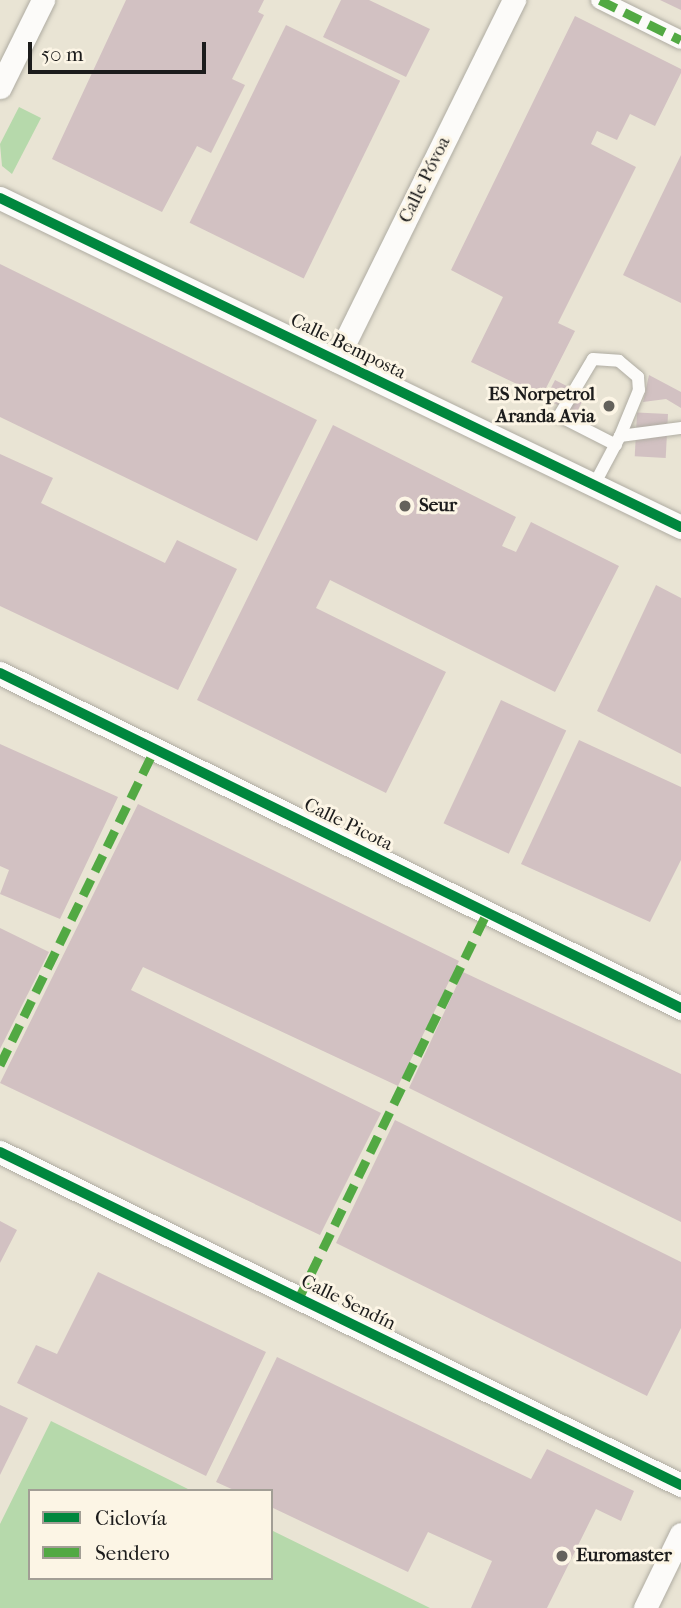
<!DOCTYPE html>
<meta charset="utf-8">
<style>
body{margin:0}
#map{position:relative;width:681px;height:1608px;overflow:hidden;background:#e9e4d4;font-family:"IM FELL French Canon",serif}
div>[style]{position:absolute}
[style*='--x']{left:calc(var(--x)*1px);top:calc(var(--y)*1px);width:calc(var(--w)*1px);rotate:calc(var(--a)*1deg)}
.green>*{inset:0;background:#b6d9ab}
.building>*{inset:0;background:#d2c1c2;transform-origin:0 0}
.roads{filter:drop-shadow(0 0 2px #afaca2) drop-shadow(0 0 2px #afaca2)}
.service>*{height:12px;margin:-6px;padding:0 6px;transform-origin:6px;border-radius:6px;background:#fcfbf9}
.pedestrian>*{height:18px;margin:-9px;padding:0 9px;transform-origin:9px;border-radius:9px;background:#fcfbf9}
.minor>*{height:23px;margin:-11.5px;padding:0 11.5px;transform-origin:11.5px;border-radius:11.5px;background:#fcfbf9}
.quiet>*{height:9px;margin-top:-4.5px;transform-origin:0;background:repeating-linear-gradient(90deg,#52a943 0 18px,transparent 0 27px)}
.cycleway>*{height:10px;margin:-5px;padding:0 5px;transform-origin:5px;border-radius:5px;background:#00873e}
.dots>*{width:19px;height:19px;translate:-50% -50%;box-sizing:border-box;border:4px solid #fcf5e5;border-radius:50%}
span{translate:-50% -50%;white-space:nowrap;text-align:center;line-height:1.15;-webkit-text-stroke:6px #fcf5e5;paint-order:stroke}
.street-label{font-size:19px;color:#1c1c1c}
.poi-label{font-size:19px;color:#1c1c1c;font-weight:700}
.right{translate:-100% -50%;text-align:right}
.left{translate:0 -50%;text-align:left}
.legend{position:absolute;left:28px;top:1489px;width:245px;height:91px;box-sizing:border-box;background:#fcf5e5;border:2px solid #a29e95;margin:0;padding:9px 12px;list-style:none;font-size:21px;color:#1c1c1c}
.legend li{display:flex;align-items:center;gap:14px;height:35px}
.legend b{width:35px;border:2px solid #a29e95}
.scale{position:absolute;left:28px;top:42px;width:178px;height:32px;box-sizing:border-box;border:4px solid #1c1c1c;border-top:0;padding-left:9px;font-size:21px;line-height:24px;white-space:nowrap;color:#1c1c1c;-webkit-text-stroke:5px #fcf5e5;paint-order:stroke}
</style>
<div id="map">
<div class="green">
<div style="clip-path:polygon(19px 107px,41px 118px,12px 174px,2px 166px,0 144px)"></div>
<div style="clip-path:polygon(51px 1421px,192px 1491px,30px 1491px,30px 1578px,271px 1578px,271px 1530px,430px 1608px,0 1608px,0 1524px)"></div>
</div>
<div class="building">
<div style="clip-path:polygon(126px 0,264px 0,258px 12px,264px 15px,232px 79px,245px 85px,211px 153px,197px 146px,162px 212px,52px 159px)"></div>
<div style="clip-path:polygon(341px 0,369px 0,430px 29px,406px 77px,323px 37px)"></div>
<div style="clip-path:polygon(660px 0,681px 0,681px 10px)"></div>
<div style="clip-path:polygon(575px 16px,681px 69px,681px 73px,655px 126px,630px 114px,617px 140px,597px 131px,591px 144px,636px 167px,558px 323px,575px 331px,542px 396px,471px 362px,503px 297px,451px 270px)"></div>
<div style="left:286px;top:25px;width:127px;height:220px;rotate:26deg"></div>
<div style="clip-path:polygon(681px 155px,681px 303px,623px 275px)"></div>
<div style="clip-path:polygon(0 264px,317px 420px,257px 541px,0 417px)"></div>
<div style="clip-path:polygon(649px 375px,681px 392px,681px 408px,666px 399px,643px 402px)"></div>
<div style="left:555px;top:380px;width:34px;height:21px;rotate:27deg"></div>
<div style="left:668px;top:414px;width:44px;height:31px;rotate:93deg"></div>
<div style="clip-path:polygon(333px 425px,516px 517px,502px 546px,516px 552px,531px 522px,619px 566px,555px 692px,330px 580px,316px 608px,446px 672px,386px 793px,197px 700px)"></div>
<div style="clip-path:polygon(0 454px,53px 478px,41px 503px,165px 563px,177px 540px,237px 569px,178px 690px,0 606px)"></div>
<div style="clip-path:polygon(656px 585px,681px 598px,681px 754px,597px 711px)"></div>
<div style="left:501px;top:700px;width:72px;height:136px;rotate:25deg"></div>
<div style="clip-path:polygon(579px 740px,681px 787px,681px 860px,650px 922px,521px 864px)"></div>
<div style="clip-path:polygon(0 744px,118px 797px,60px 919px,0 894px,9px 870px,0 866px)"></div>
<div style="clip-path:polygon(138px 804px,459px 961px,398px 1086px,143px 967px,131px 990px,381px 1113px,320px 1235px,0 1083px)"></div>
<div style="clip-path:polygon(0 928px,49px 952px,0 1049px)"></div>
<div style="clip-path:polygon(463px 972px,681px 1074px,681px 1222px,409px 1088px)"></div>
<div style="clip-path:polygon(395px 1120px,681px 1262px,681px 1328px,647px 1396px,336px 1243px)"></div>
<div style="clip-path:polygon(0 1221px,17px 1230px,0 1263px)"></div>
<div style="clip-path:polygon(98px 1272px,266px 1352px,206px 1476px,17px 1383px,36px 1345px,57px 1354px)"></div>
<div style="clip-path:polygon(277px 1357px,531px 1479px,547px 1449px,634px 1491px,621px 1521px,596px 1509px,547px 1608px,471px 1608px,492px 1561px,428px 1532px,408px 1572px,271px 1507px,271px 1491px,236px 1491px,216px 1482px)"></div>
<div style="clip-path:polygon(0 1405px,28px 1418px,0 1475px)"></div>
</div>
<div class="roads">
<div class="service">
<div style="--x:616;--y:445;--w:64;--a:-153"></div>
<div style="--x:559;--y:416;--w:66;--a:-59.2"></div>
<div style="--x:593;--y:359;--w:26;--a:4"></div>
<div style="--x:619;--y:361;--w:25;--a:40"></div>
<div style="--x:638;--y:377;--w:13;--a:86"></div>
<div style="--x:639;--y:390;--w:50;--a:112.4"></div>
<div style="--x:594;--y:485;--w:55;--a:-62"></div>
<div style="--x:620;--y:436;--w:62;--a:-7.5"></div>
</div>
<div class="pedestrian">
<div style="--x:600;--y:0;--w:90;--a:26.3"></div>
</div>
<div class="minor">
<div style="--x:0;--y:87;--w:97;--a:-63.7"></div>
<div style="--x:0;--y:198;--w:756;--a:25.79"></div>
<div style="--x:336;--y:360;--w:402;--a:-63.7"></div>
<div style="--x:0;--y:673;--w:759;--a:26.19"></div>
<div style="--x:0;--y:1152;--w:758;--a:26.06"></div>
<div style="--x:645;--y:1608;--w:82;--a:-64.1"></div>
</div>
</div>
<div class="quiet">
<div style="--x:600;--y:0;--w:90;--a:26.3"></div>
<div style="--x:0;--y:1065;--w:352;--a:-63.9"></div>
<div style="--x:299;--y:1298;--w:429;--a:-64"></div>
</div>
<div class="cycleway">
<div style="--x:0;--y:198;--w:756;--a:25.79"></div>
<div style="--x:0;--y:673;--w:759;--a:26.19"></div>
<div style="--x:0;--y:1152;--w:758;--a:26.06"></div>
</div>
<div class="dots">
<div style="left:609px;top:406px;background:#64625c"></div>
<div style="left:405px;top:506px;background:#64625c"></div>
<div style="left:562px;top:1556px;background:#64625c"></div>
</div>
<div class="street-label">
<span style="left:425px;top:180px;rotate:-64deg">Calle Póvoa</span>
<span style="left:348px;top:347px;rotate:26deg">Calle Bemposta</span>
<span style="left:348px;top:825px;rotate:26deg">Calle Picota</span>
<span style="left:348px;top:1303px;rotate:26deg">Calle Sendín</span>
</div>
<div class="poi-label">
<span class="right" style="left:595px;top:406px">ES Norpetrol<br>Aranda Avia</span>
<span class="left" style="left:419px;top:506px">Seur</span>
<span class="left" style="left:576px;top:1556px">Euromaster</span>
</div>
<ul class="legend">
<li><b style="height:9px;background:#00873e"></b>Ciclovía</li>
<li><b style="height:9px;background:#52a943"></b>Sendero</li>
</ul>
<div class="scale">50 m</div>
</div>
